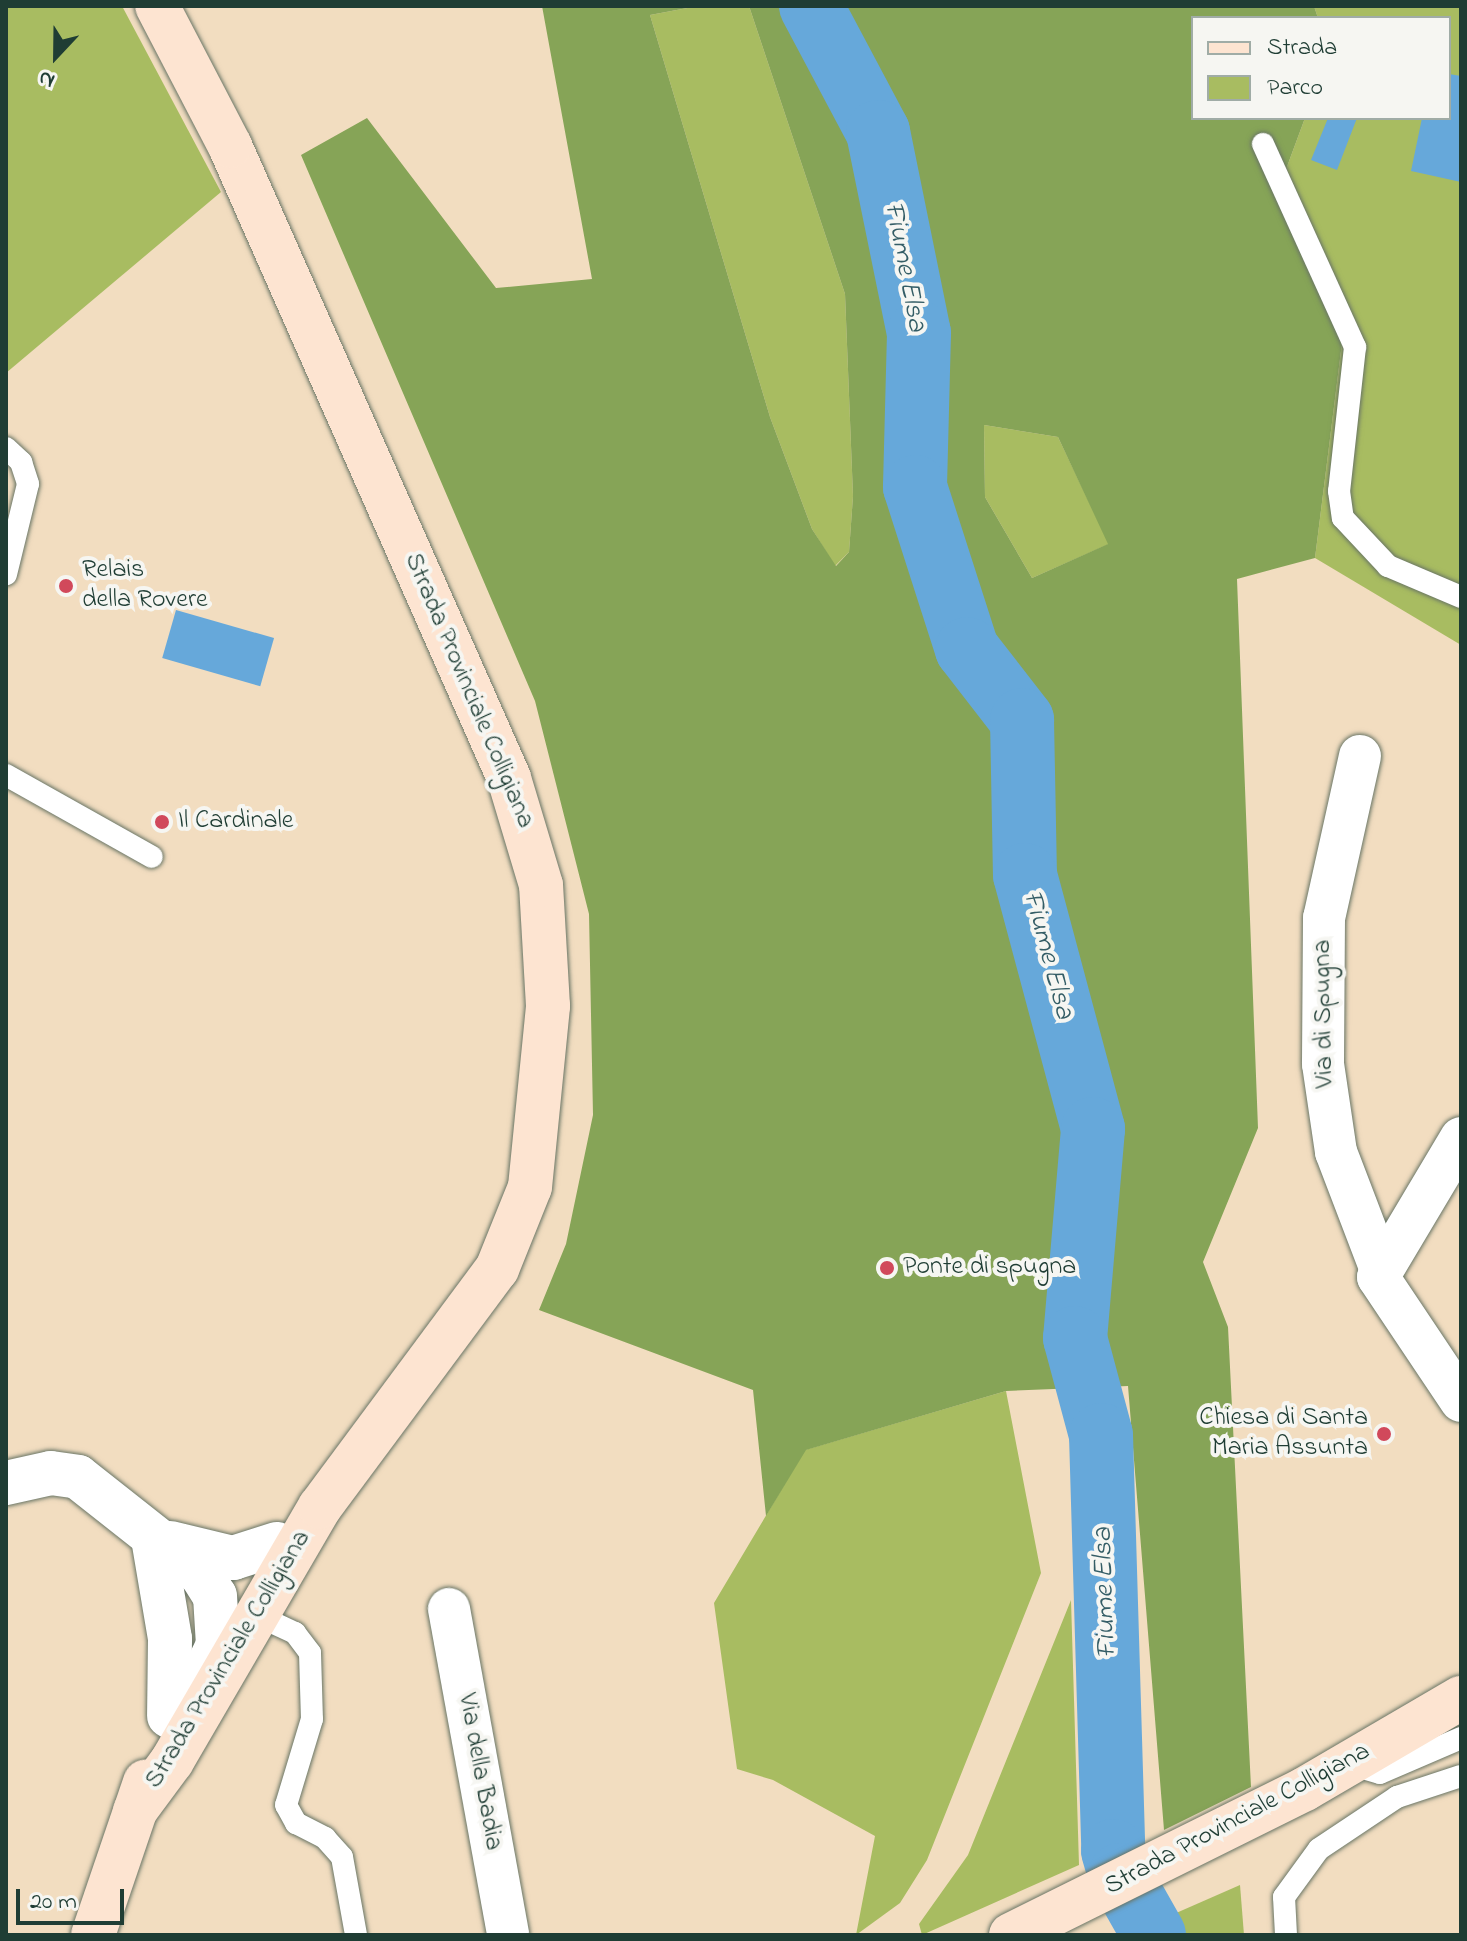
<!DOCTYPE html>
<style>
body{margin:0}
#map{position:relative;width:1467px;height:1941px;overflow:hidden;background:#f2ddc0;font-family:"Indie Flower",sans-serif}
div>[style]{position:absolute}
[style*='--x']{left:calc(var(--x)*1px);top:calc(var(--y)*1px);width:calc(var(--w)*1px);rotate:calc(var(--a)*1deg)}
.green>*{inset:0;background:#a8bc61}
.forest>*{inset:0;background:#86a457}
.water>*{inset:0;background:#66a8da;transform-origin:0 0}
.river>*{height:64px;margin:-32px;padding:0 32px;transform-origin:32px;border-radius:32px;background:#66a8da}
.roads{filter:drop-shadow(0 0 2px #697565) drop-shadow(0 0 2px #697565)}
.service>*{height:22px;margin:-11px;padding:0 11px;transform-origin:11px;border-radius:11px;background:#fff}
.minor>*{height:42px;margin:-21px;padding:0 21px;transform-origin:21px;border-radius:21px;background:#fff}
.tertiary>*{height:44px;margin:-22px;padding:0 22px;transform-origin:22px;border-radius:22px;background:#fff}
.secondary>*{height:44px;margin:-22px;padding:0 22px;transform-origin:22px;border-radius:22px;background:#fde4d1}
.dots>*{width:22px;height:22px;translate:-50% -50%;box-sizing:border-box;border:4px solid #f6f6f2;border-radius:50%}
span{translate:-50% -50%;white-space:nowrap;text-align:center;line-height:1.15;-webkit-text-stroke:8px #f6f6f2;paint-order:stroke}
.poi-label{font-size:26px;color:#1f3d34}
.left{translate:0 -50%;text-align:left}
.right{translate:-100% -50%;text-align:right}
.street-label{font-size:26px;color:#1f3d34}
.water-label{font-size:28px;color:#345d66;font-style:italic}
.frame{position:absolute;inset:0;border:8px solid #1f3d34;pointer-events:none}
.legend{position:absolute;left:1191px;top:16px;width:260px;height:104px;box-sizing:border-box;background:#f6f6f2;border:2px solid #a0aca6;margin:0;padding:10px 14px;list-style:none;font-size:24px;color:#1f3d34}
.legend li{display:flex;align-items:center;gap:16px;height:40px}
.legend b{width:40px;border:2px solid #a0aca6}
.north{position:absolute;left:16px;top:16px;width:80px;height:80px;-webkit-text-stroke:6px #f6f6f2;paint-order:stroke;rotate:202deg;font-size:22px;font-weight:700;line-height:32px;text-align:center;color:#1f3d34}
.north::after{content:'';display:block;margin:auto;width:28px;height:36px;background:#1f3d34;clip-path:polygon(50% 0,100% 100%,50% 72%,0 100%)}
.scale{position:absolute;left:16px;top:1889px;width:108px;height:36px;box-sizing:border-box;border:4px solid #1f3d34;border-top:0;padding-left:10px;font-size:24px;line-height:28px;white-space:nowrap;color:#1f3d34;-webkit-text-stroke:6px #f6f6f2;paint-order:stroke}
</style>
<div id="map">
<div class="green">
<div style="clip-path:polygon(6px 6px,122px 6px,221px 192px,6px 373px)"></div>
<div style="clip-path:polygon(698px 6px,749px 6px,845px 294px,853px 496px,849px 552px,835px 566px,812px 529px,770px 417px,650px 15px)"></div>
<div style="clip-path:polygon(1314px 6px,1461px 6px,1461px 645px,1315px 558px,1342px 343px,1278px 191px,1305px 118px,1449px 118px,1449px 18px,1318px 18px)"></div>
<div style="clip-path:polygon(984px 425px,1058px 437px,1109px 544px,1032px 578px,985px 497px)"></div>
<div style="clip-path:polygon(1006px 1391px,1041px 1573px,927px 1860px,900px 1903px,856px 1935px,875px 1836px,773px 1780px,737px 1769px,714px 1603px,805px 1450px)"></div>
<div style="clip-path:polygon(1071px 1600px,1079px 1865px,922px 1935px,919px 1924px,968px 1855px)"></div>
<div style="clip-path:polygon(1240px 1885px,1244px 1935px,1126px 1935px)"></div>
</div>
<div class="forest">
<div style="clip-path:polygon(evenodd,542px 6px,698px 6px,650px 15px,770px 417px,812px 529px,836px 566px,849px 552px,853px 496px,845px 294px,749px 6px,1314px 6px,1318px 18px,1193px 18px,1193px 118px,1305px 118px,1278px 191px,1342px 343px,1315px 558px,1237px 579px,1258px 1128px,1203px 1262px,1228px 1327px,1251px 1787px,1164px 1830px,1128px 1386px,1006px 1391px,806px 1450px,766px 1516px,753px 1390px,539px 1310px,566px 1244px,593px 1115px,589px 914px,535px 701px,301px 155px,367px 118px,496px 288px,592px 279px,542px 6px,984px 425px,1058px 437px,1108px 544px,1032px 578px,985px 497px,984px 425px)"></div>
</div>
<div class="water">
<div style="clip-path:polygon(1449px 74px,1461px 76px,1461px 182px,1411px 171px,1422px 118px,1449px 118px)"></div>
<div style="clip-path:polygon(1328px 118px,1357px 118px,1337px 170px,1311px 160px)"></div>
<div style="left:176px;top:610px;width:102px;height:50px;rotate:16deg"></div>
</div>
<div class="river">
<div style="--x:811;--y:6;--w:143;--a:62"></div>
<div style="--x:878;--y:132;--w:205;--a:78.5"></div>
<div style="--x:919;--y:333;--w:154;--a:91.5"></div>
<div style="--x:915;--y:487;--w:170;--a:72.2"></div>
<div style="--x:967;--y:649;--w:90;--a:52.2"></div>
<div style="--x:1022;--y:720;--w:155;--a:88.9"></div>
<div style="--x:1025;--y:875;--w:263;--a:75"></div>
<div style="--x:1093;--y:1129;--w:210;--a:94.9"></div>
<div style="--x:1075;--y:1338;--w:100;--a:75"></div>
<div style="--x:1101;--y:1435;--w:416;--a:88.3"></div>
<div style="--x:1113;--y:1851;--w:25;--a:74"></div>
<div style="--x:1120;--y:1875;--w:69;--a:60.5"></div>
</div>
<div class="roads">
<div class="service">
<div style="--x:1263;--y:144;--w:223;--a:65.6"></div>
<div style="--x:1355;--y:347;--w:145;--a:96.3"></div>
<div style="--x:1339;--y:491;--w:27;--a:82"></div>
<div style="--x:1343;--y:518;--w:66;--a:46.8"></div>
<div style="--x:1388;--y:566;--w:79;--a:23"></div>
<div style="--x:6;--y:448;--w:21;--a:43"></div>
<div style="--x:21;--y:462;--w:23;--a:72"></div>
<div style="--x:28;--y:484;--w:93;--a:103.7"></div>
<div style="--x:6;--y:775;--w:167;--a:29.3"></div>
<div style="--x:250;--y:1612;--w:50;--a:25"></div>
<div style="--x:295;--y:1633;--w:25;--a:53"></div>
<div style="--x:310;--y:1653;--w:66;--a:88.3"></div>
<div style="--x:312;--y:1719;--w:90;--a:106.8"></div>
<div style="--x:286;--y:1805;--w:21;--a:61"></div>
<div style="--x:296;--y:1823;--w:33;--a:27"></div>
<div style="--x:325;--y:1838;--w:25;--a:48"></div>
<div style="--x:342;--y:1857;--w:79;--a:79.8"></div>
<div style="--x:1349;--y:1764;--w:32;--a:16"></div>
<div style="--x:1380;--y:1773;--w:88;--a:-23.4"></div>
<div style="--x:1286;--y:1935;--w:38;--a:-93"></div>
<div style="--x:1284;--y:1897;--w:59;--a:-53.9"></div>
<div style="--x:1319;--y:1849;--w:94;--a:-33.7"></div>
<div style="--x:1397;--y:1797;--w:67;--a:-18.2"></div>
</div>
<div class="minor">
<div style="--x:1360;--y:756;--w:166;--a:102.5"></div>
<div style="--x:1324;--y:918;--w:146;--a:90.4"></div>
<div style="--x:1323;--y:1064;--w:89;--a:81.6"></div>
<div style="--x:1336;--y:1152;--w:123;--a:69.1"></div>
<div style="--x:1461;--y:1138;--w:162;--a:120.8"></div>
<div style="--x:1378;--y:1277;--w:149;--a:56.2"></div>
<div style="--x:449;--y:1609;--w:331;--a:79.7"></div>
</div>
<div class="tertiary">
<div style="--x:6;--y:1483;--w:46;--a:-12.5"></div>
<div style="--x:51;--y:1473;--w:27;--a:8"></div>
<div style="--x:78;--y:1477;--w:157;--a:38.3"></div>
<div style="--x:201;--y:1574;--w:26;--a:58"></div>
<div style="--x:215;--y:1596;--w:49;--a:86.5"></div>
<div style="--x:218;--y:1645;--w:55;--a:115.6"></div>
<div style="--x:153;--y:1538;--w:102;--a:80.4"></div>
<div style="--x:170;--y:1639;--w:77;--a:90.7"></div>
<div style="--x:170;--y:1543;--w:65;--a:13.4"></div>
<div style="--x:233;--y:1558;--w:46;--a:-17.7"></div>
</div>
<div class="secondary">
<div style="--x:135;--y:1811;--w:62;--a:-53.5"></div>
<div style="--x:172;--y:1761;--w:294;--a:-59.8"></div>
<div style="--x:320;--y:1507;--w:297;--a:-53.4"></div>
<div style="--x:497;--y:1269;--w:88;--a:-68.1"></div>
<div style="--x:530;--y:1187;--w:182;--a:-84.3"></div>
<div style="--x:548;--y:1006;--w:121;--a:-93.3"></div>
<div style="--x:541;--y:885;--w:112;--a:-106.7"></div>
<div style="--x:509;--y:778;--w:691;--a:-113.82"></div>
<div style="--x:230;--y:146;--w:158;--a:-117.5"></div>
<div style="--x:93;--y:1935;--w:162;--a:-71.2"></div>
<div style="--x:1011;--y:1935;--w:328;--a:-26.4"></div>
<div style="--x:1305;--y:1789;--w:181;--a:-30.3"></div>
</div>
</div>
<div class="dots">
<div style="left:66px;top:586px;background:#d1495b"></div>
<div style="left:162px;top:822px;background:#d1495b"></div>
<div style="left:887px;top:1268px;background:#d1495b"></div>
<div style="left:1384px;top:1434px;background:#d1495b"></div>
</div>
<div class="poi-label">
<span class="left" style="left:82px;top:586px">Relais<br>della Rovere</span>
<span class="left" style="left:178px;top:822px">Il Cardinale</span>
<span class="left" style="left:903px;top:1268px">Ponte di spugna</span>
<span class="right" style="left:1368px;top:1434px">Chiesa di Santa<br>Maria Assunta</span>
</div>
<div class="street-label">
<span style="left:468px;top:691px;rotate:67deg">Strada Provinciale Colligiana</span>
<span style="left:1325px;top:1014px;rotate:-91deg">Via di Spugna</span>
<span style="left:229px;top:1660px;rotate:-59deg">Strada Provinciale Colligiana</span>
<span style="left:479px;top:1772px;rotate:80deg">Via della Badia</span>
<span style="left:1238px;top:1820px;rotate:-28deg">Strada Provinciale Colligiana</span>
</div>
<div class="water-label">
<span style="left:904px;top:267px;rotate:79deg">Fiume Elsa</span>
<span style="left:1047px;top:955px;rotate:75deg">Fiume Elsa</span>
<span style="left:1106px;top:1593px;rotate:-92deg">Fiume Elsa</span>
</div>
<div class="frame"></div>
<ul class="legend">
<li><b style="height:10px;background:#fde4d1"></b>Strada</li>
<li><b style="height:22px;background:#a8bc61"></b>Parco</li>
</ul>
<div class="north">N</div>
<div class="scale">20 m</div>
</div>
